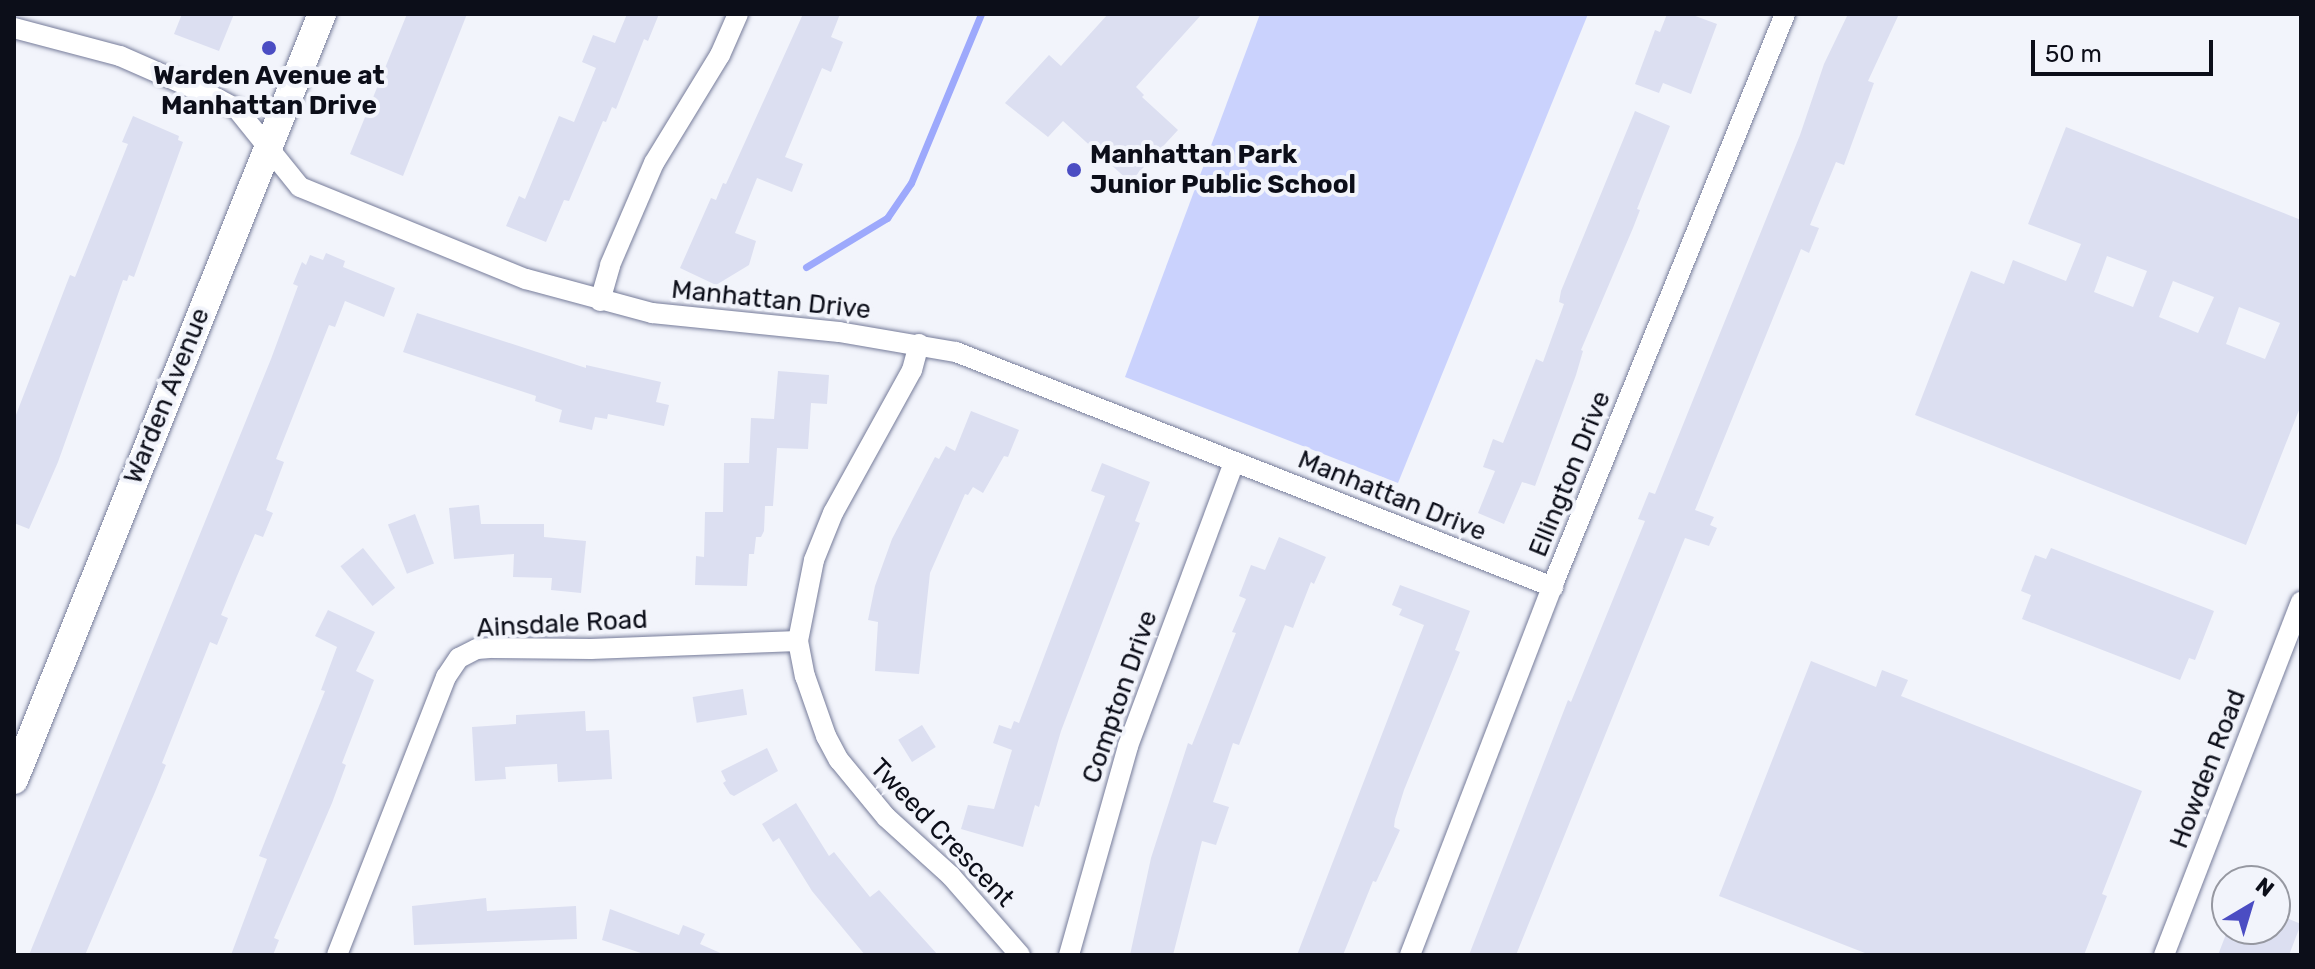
<!DOCTYPE html>
<style>
body{margin:0}
#map{position:relative;width:2315px;height:969px;overflow:hidden;background:#f2f4fb;font-family:Rubik,sans-serif}
div>[style]{position:absolute}
[style*='--x']{left:calc(var(--x)*1px);top:calc(var(--y)*1px);width:calc(var(--w)*1px);rotate:calc(var(--a)*1deg)}
.green>*{inset:0;background:#cad2fd}
.stream>*{height:7px;margin:-3.5px;padding:0 3.5px;transform-origin:3.5px;border-radius:3.5px;background:#9da9fc}
.building>*{inset:0;background:#dcdff1;transform-origin:0 0}
.roads{filter:drop-shadow(0 0 2px #767c9a) drop-shadow(0 0 2px #767c9a)}
.street>*{height:20px;margin:-10px;padding:0 10px;transform-origin:10px;border-radius:10px;background:#fff}
.secondary>*{height:28px;margin:-14px;padding:0 14px;transform-origin:14px;border-radius:14px;background:#fff}
.dots>*{width:22px;height:22px;translate:-50% -50%;box-sizing:border-box;border:4px solid #f2f4fb;border-radius:50%}
span{translate:-50% -50%;white-space:nowrap;text-align:center;line-height:1.15;-webkit-text-stroke:8px #f2f4fb;paint-order:stroke}
.poi-label{font-size:26px;color:#0c0e19;font-weight:700}
.left{translate:0 -50%;text-align:left}
.street-label{font-size:26px;color:#0c0e19}
.frame{position:absolute;inset:0;border:16px solid #0c0e19;pointer-events:none}
.north{position:absolute;left:2211px;top:865px;width:80px;height:80px;box-sizing:border-box;background:#f2f4fb;border:2px solid #9698a1;border-radius:50%;rotate:38deg;font-size:22px;font-weight:700;line-height:32px;text-align:center;color:#0c0e19}
.north::after{content:'';display:block;margin:auto;width:28px;height:36px;background:#4b4dc3;clip-path:polygon(50% 0,100% 100%,50% 72%,0 100%)}
.scale{position:absolute;left:2031px;top:40px;width:182px;height:36px;box-sizing:border-box;border:4px solid #0c0e19;border-top:0;padding-left:10px;font-size:24px;line-height:28px;white-space:nowrap;color:#0c0e19;-webkit-text-stroke:6px #f2f4fb;paint-order:stroke}
</style>
<div id="map">
<div class="green">
<div style="clip-path:polygon(1260px 14px,1588px 14px,1398px 483px,1125px 377px)"></div>
</div>
<div class="stream">
<div style="--x:806;--y:267;--w:95;--a:-31.2"></div>
<div style="--x:887;--y:218;--w:42;--a:-55.6"></div>
<div style="--x:911;--y:183;--w:183;--a:-67.5"></div>
</div>
<div class="building">
<div style="clip-path:polygon(182px 14px,234px 14px,219px 51px,174px 34px)"></div>
<div style="clip-path:polygon(407px 14px,467px 14px,403px 176px,350px 154px)"></div>
<div style="clip-path:polygon(627px 14px,659px 14px,648px 41px,644px 39px,616px 109px,612px 107px,606px 122px,603px 121px,569px 201px,564px 200px,546px 242px,506px 226px,519px 196px,525px 199px,559px 116px,574px 122px,596px 68px,582px 62px,593px 35px,615px 43px)"></div>
<div style="clip-path:polygon(803px 14px,840px 14px,831px 37px,843px 42px,831px 72px,822px 68px,785px 157px,803px 164px,792px 192px,757px 178px,735px 233px,756px 241px,749px 265px,716px 285px,680px 268px,711px 198px,716px 200px,723px 183px,726px 184px)"></div>
<div style="clip-path:polygon(1108px 14px,1202px 14px,1136px 87px,1144px 95px,1142px 97px,1178px 130px,1130px 182px,1063px 121px,1048px 137px,1005px 103px,1049px 55px,1061px 66px)"></div>
<div style="clip-path:polygon(1667px 14px,1690px 14px,1717px 24px,1691px 94px,1663px 83px,1659px 93px,1635px 84px,1655px 30px,1660px 32px)"></div>
<div style="clip-path:polygon(1848px 14px,1899px 14px,1868px 81px,1874px 83px,1844px 165px,1836px 162px,1810px 225px,1819px 228px,1809px 253px,1801px 249px,1695px 510px,1714px 517px,1710px 525px,1717px 528px,1709px 546px,1685px 538px,1516px 955px,1469px 955px,1568px 700px,1571px 702px,1645px 521px,1638px 519px,1649px 492px,1655px 494px,1800px 135px,1824px 64px)"></div>
<div style="clip-path:polygon(1635px 111px,1670px 126px,1637px 209px,1640px 210px,1633px 228px,1581px 350px,1583px 351px,1576px 375px,1535px 486px,1522px 482px,1504px 524px,1478px 513px,1495px 471px,1483px 467px,1493px 439px,1503px 443px,1536px 359px,1543px 362px,1564px 304px,1559px 302px,1561px 291px)"></div>
<div style="clip-path:polygon(133px 116px,179px 136px,178px 140px,183px 142px,134px 277px,129px 275px,127px 281px,123px 280px,58px 462px,29px 529px,14px 523px,14px 420px,70px 275px,75px 277px,128px 144px,122px 142px)"></div>
<div style="clip-path:polygon(evenodd,2066px 127px,2301px 220px,2301px 405px,2246px 545px,1915px 415px,1971px 271px,2004px 284px,2013px 260px,2066px 281px,2081px 244px,2028px 224px,2066px 127px,2107px 256px,2147px 271px,2133px 307px,2094px 292px,2107px 256px,2066px 127px,2173px 281px,2214px 297px,2198px 333px,2159px 317px,2173px 281px,2066px 127px,2239px 307px,2280px 323px,2265px 359px,2226px 344px,2239px 307px)"></div>
<div style="clip-path:polygon(326px 253px,345px 261px,343px 267px,395px 288px,384px 317px,345px 301px,335px 327px,329px 325px,276px 459px,284px 462px,266px 510px,273px 513px,263px 537px,255px 534px,237px 576px,221px 615px,228px 618px,217px 645px,210px 642px,162px 763px,166px 765px,155px 792px,85px 955px,29px 955px,271px 359px,298px 286px,293px 284px,302px 262px,306px 265px,310px 255px,323px 260px)"></div>
<div style="clip-path:polygon(417px 313px,586px 368px,586px 365px,661px 382px,656px 402px,669px 405px,664px 426px,608px 414px,607px 419px,595px 417px,592px 430px,559px 422px,562px 410px,535px 401px,536px 396px,403px 352px)"></div>
<div style="clip-path:polygon(778px 371px,829px 375px,827px 404px,811px 403px,808px 449px,777px 448px,773px 506px,765px 506px,764px 531px,761px 537px,756px 537px,754px 554px,749px 554px,747px 586px,695px 585px,696px 556px,704px 557px,705px 512px,723px 512px,724px 463px,749px 463px,751px 418px,774px 419px)"></div>
<div style="clip-path:polygon(971px 411px,1019px 430px,1008px 457px,1004px 456px,983px 493px,973px 487px,968px 495px,965px 494px,930px 573px,919px 674px,875px 671px,878px 622px,868px 620px,875px 586px,892px 539px,935px 457px,939px 459px,946px 446px,955px 451px)"></div>
<div style="clip-path:polygon(1102px 463px,1150px 482px,1135px 521px,1140px 523px,1061px 731px,1039px 807px,1035px 805px,1023px 847px,961px 829px,968px 805px,994px 809px,1012px 750px,993px 743px,999px 725px,1011px 729px,1014px 721px,1019px 723px,1105px 496px,1091px 491px)"></div>
<div style="clip-path:polygon(479px 505px,481px 524px,544px 524px,544px 537px,586px 541px,581px 593px,551px 590px,552px 578px,513px 577px,514px 554px,454px 559px,449px 508px)"></div>
<div style="left:415px;top:514px;width:53px;height:29px;rotate:69deg"></div>
<div style="clip-path:polygon(1279px 537px,1326px 557px,1314px 584px,1311px 582px,1293px 628px,1285px 625px,1239px 745px,1233px 743px,1213px 802px,1229px 807px,1216px 845px,1202px 841px,1173px 955px,1130px 955px,1151px 858px,1188px 743px,1192px 745px,1236px 633px,1232px 632px,1246px 599px,1239px 596px,1251px 565px,1265px 570px)"></div>
<div style="left:363px;top:548px;width:51px;height:29px;rotate:51deg"></div>
<div style="clip-path:polygon(2051px 548px,2214px 611px,2195px 660px,2189px 658px,2180px 680px,2022px 619px,2031px 595px,2021px 591px,2035px 555px,2046px 559px)"></div>
<div style="clip-path:polygon(1400px 585px,1470px 611px,1455px 650px,1460px 652px,1404px 790px,1395px 819px,1394px 827px,1400px 830px,1376px 882px,1373px 881px,1343px 955px,1297px 955px,1424px 625px,1399px 615px,1402px 609px,1392px 605px)"></div>
<div style="clip-path:polygon(328px 610px,375px 632px,356px 671px,374px 680px,342px 763px,346px 765px,332px 803px,274px 938px,279px 940px,273px 955px,231px 955px,267px 859px,259px 856px,325px 691px,321px 690px,337px 647px,315px 636px)"></div>
<div style="clip-path:polygon(1811px 661px,1876px 687px,1882px 670px,1908px 680px,1901px 696px,2142px 791px,2102px 894px,2107px 896px,2084px 955px,1870px 955px,1719px 896px)"></div>
<div style="left:743px;top:689px;width:26px;height:51px;rotate:81deg"></div>
<div style="clip-path:polygon(585px 711px,586px 731px,609px 730px,612px 779px,558px 782px,557px 764px,505px 767px,506px 779px,475px 781px,472px 727px,516px 724px,516px 715px)"></div>
<div style="left:922px;top:725px;width:26px;height:28px;rotate:58deg"></div>
<div style="clip-path:polygon(767px 748px,778px 771px,734px 796px,730px 794px,723px 783px,726px 781px,721px 771px)"></div>
<div style="clip-path:polygon(796px 803px,829px 856px,834px 852px,870px 897px,879px 890px,938px 955px,865px 955px,812px 891px,779px 838px,773px 842px,762px 824px)"></div>
<div style="clip-path:polygon(486px 898px,487px 911px,576px 906px,577px 939px,414px 945px,412px 906px)"></div>
<div style="clip-path:polygon(610px 909px,679px 935px,683px 925px,705px 934px,700px 944px,725px 955px,647px 955px,602px 940px)"></div>
<div style="clip-path:polygon(2275px 913px,2301px 924px,2289px 955px,2218px 955px,2228px 929px,2275px 929px)"></div>
</div>
<div class="roads">
<div class="street">
<div style="--x:14;--y:28;--w:110;--a:14.8"></div>
<div style="--x:120;--y:56;--w:107;--a:23.7"></div>
<div style="--x:218;--y:99;--w:21;--a:28"></div>
<div style="--x:237;--y:109;--w:100;--a:51.1"></div>
<div style="--x:300;--y:187;--w:244;--a:22.2"></div>
<div style="--x:526;--y:279;--w:131;--a:15.1"></div>
<div style="--x:652;--y:313;--w:188;--a:5.8"></div>
<div style="--x:839;--y:332;--w:119;--a:9.7"></div>
<div style="--x:956;--y:352;--w:642;--a:21.49"></div>
<div style="--x:600;--y:301;--w:37;--a:-74"></div>
<div style="--x:610;--y:265;--w:111;--a:-66.7"></div>
<div style="--x:654;--y:163;--w:127;--a:-58.6"></div>
<div style="--x:720;--y:55;--w:45;--a:-66.3"></div>
<div style="--x:919;--y:344;--w:27;--a:105"></div>
<div style="--x:912;--y:370;--w:163;--a:118.9"></div>
<div style="--x:833;--y:513;--w:51;--a:112"></div>
<div style="--x:814;--y:560;--w:83;--a:101.2"></div>
<div style="--x:798;--y:641;--w:36;--a:79"></div>
<div style="--x:805;--y:676;--w:64;--a:70.7"></div>
<div style="--x:826;--y:736;--w:27;--a:62"></div>
<div style="--x:839;--y:760;--w:74;--a:50.5"></div>
<div style="--x:886;--y:817;--w:88;--a:42.2"></div>
<div style="--x:951;--y:876;--w:105;--a:48.9"></div>
<div style="--x:337;--y:955;--w:299;--a:-68.6"></div>
<div style="--x:446;--y:677;--w:23;--a:-56"></div>
<div style="--x:459;--y:658;--w:20;--a:-27"></div>
<div style="--x:477;--y:649;--w:16;--a:-4"></div>
<div style="--x:493;--y:648;--w:98;--a:0.6"></div>
<div style="--x:591;--y:649;--w:207;--a:-2.2"></div>
<div style="--x:1069;--y:955;--w:217;--a:-74.2"></div>
<div style="--x:1128;--y:746;--w:303;--a:-69.5"></div>
<div style="--x:1410;--y:955;--w:400;--a:-68.9"></div>
<div style="--x:1554;--y:582;--w:613;--a:-67.87"></div>
<div style="--x:2164;--y:955;--w:379;--a:-68.8"></div>
</div>
<div class="secondary">
<div style="--x:14;--y:780;--w:826;--a:-68.1"></div>
</div>
</div>
<div class="dots">
<div style="left:269px;top:48px;background:#4b4dc3"></div>
<div style="left:1074px;top:170px;background:#4b4dc3"></div>
</div>
<div class="poi-label">
<span style="left:269px;top:91px">Warden Avenue at<br>Manhattan Drive</span>
<span class="left" style="left:1090px;top:170px">Manhattan Park<br>Junior Public School</span>
</div>
<div class="street-label">
<span style="left:771px;top:300px;rotate:6deg">Manhattan Drive</span>
<span style="left:167px;top:396px;rotate:-68deg">Warden Avenue</span>
<span style="left:1570px;top:474px;rotate:-68deg">Ellington Drive</span>
<span style="left:1392px;top:496px;rotate:22deg">Manhattan Drive</span>
<span style="left:562px;top:624px;rotate:-3deg">Ainsdale Road</span>
<span style="left:1120px;top:697px;rotate:-71deg">Compton Drive</span>
<span style="left:2208px;top:769px;rotate:-69deg">Howden Road</span>
<span style="left:942px;top:833px;rotate:46deg">Tweed Crescent</span>
</div>
<div class="frame"></div>
<div class="north">N</div>
<div class="scale">50 m</div>
</div>
